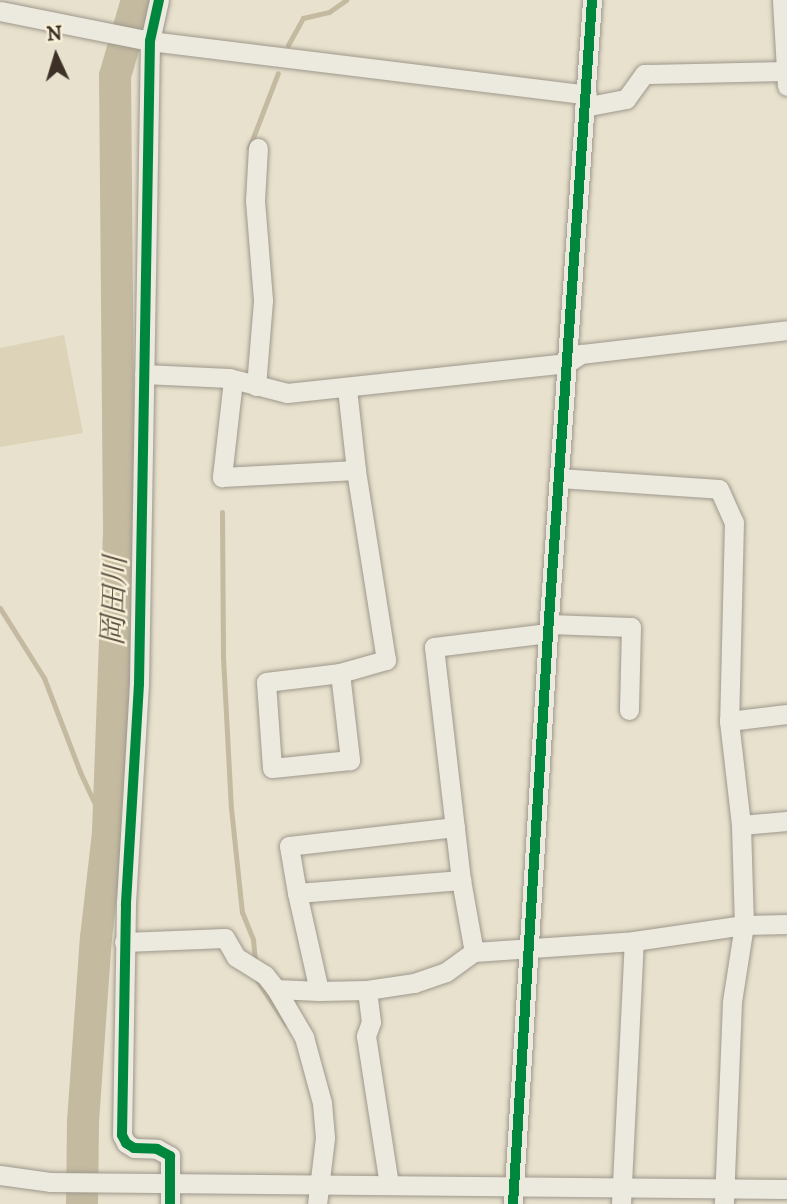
<!DOCTYPE html>
<meta charset="utf-8">
<style>
body{margin:0}
#map{position:relative;width:787px;height:1204px;overflow:hidden;background:#e8e1cd;font-family:"IM FELL DW Pica","Noto Serif JP",serif}
div>[style]{position:absolute}
[style*='--x']{left:calc(var(--x)*1px);top:calc(var(--y)*1px);width:calc(var(--w)*1px);rotate:calc(var(--a)*1deg)}
.green>*{inset:0;background:#ddd3b9}
.stream>*{height:5px;margin:-2.5px;padding:0 2.5px;transform-origin:2.5px;border-radius:2.5px;background:#c4baa0}
.river>*{height:32px;margin:-16px;padding:0 16px;transform-origin:16px;border-radius:16px;background:#c4baa0}
.roads{filter:drop-shadow(0 0 2px #9e988c) drop-shadow(0 0 2px #9e988c)}
.minor>*{height:19px;margin:-9.5px;padding:0 9.5px;transform-origin:9.5px;border-radius:9.5px;background:#ece9de}
.cycleway>*{height:10px;margin:-5px;padding:0 5px;transform-origin:5px;border-radius:5px;background:#00873e}
span{translate:-50% -50%;white-space:nowrap;text-align:center;line-height:1.15;-webkit-text-stroke:5px #f7efd7;paint-order:stroke}
.water-label{font-size:30px;color:#5a4e40;font-style:italic}
.north{position:absolute;left:21px;top:21px;width:70px;height:70px;-webkit-text-stroke:5px #f7efd7;paint-order:stroke;rotate:356deg;font-size:19px;font-weight:700;line-height:28px;text-align:center;color:#3c3027}
.north::after{content:'';display:block;margin:auto;width:24px;height:32px;background:#3c3027;clip-path:polygon(50% 0,100% 100%,50% 72%,0 100%)}
</style>
<div id="map">
<div class="green">
<div style="clip-path:polygon(64px 335px,83px 433px,0 447px,0 348px)"></div>
</div>
<div class="stream">
<div style="--x:288;--y:45;--w:31;--a:-61"></div>
<div style="--x:303;--y:18;--w:27;--a:-13"></div>
<div style="--x:329;--y:12;--w:21;--a:-35"></div>
<div style="--x:249;--y:148;--w:80;--a:-68.9"></div>
<div style="--x:222;--y:512;--w:145;--a:89.6"></div>
<div style="--x:223;--y:657;--w:151;--a:87"></div>
<div style="--x:231;--y:808;--w:105;--a:84"></div>
<div style="--x:242;--y:912;--w:29;--a:68"></div>
<div style="--x:253;--y:939;--w:25;--a:85"></div>
<div style="--x:0;--y:608;--w:83;--a:57.8"></div>
<div style="--x:44;--y:678;--w:101;--a:69"></div>
<div style="--x:80;--y:772;--w:66;--a:65"></div>
<div style="--x:257;--y:980;--w:53;--a:56.6"></div>
</div>
<div class="river">
<div style="--x:82;--y:1204;--w:82;--a:-89.3"></div>
<div style="--x:83;--y:1122;--w:184;--a:-86"></div>
<div style="--x:96;--y:938;--w:107;--a:-83.5"></div>
<div style="--x:108;--y:832;--w:302;--a:-87.9"></div>
<div style="--x:119;--y:530;--w:454;--a:-90.5"></div>
<div style="--x:115;--y:76;--w:79;--a:-73.9"></div>
</div>
<div class="roads">
<div class="minor">
<div style="--x:159;--y:0;--w:42;--a:102.4"></div>
<div style="--x:150;--y:41;--w:643;--a:90.98"></div>
<div style="--x:139;--y:684;--w:222;--a:93.4"></div>
<div style="--x:126;--y:906;--w:229;--a:91"></div>
<div style="--x:122;--y:1135;--w:9;--a:63"></div>
<div style="--x:126;--y:1143;--w:9;--a:32"></div>
<div style="--x:134;--y:1148;--w:23;--a:2"></div>
<div style="--x:157;--y:1149;--w:15;--a:28"></div>
<div style="--x:170;--y:1156;--w:48;--a:90"></div>
<div style="--x:782;--y:0;--w:86;--a:86.7"></div>
<div style="--x:0;--y:11;--w:153;--a:11.3"></div>
<div style="--x:150;--y:41;--w:440;--a:7"></div>
<div style="--x:584;--y:107;--w:43;--a:-10.8"></div>
<div style="--x:626;--y:99;--w:31;--a:-54"></div>
<div style="--x:644;--y:74;--w:141;--a:-1.2"></div>
<div style="--x:144;--y:374;--w:85;--a:2.7"></div>
<div style="--x:229;--y:378;--w:60;--a:14.5"></div>
<div style="--x:287;--y:393;--w:282;--a:-6.1"></div>
<div style="--x:567;--y:363;--w:17;--a:-33"></div>
<div style="--x:581;--y:354;--w:207;--a:-6.6"></div>
<div style="--x:233;--y:380;--w:98;--a:96.5"></div>
<div style="--x:222;--y:477;--w:134;--a:-3"></div>
<div style="--x:256;--y:386;--w:86;--a:-85.3"></div>
<div style="--x:263;--y:300;--w:99;--a:-94.6"></div>
<div style="--x:255;--y:201;--w:53;--a:-86.8"></div>
<div style="--x:559;--y:478;--w:160;--a:3.9"></div>
<div style="--x:719;--y:489;--w:36;--a:66"></div>
<div style="--x:734;--y:522;--w:199;--a:91.4"></div>
<div style="--x:729;--y:721;--w:105;--a:83.4"></div>
<div style="--x:741;--y:825;--w:100;--a:88.3"></div>
<div style="--x:744;--y:925;--w:78;--a:98.9"></div>
<div style="--x:732;--y:1002;--w:202;--a:92.3"></div>
<div style="--x:549;--y:624;--w:82;--a:2.1"></div>
<div style="--x:631;--y:627;--w:83;--a:91.4"></div>
<div style="--x:548;--y:633;--w:115;--a:173"></div>
<div style="--x:434;--y:647;--w:235;--a:83.4"></div>
<div style="--x:461;--y:880;--w:73;--a:79.8"></div>
<div style="--x:474;--y:952;--w:160;--a:-3.9"></div>
<div style="--x:634;--y:941;--w:111;--a:-8.3"></div>
<div style="--x:744;--y:925;--w:43;--a:-1.3"></div>
<div style="--x:340;--y:673;--w:88;--a:83.4"></div>
<div style="--x:350;--y:760;--w:78;--a:174.1"></div>
<div style="--x:272;--y:768;--w:86;--a:-94"></div>
<div style="--x:266;--y:682;--w:75;--a:-6.9"></div>
<div style="--x:340;--y:673;--w:48;--a:-15.8"></div>
<div style="--x:386;--y:660;--w:192;--a:-99"></div>
<div style="--x:356;--y:470;--w:82;--a:-96.3"></div>
<div style="--x:729;--y:721;--w:58;--a:-6.9"></div>
<div style="--x:741;--y:825;--w:46;--a:-5"></div>
<div style="--x:455;--y:827;--w:167;--a:173.5"></div>
<div style="--x:289;--y:846;--w:48;--a:80.3"></div>
<div style="--x:297;--y:893;--w:165;--a:-4.5"></div>
<div style="--x:297;--y:893;--w:100;--a:77.3"></div>
<div style="--x:319;--y:991;--w:48;--a:-1.2"></div>
<div style="--x:367;--y:990;--w:48;--a:-8.5"></div>
<div style="--x:414;--y:983;--w:34;--a:-19"></div>
<div style="--x:446;--y:972;--w:34;--a:-36"></div>
<div style="--x:124;--y:942;--w:101;--a:-2.3"></div>
<div style="--x:225;--y:938;--w:22;--a:60"></div>
<div style="--x:236;--y:957;--w:34;--a:32"></div>
<div style="--x:265;--y:975;--w:18;--a:52"></div>
<div style="--x:276;--y:989;--w:56;--a:59.7"></div>
<div style="--x:304;--y:1037;--w:68;--a:74.7"></div>
<div style="--x:322;--y:1103;--w:35;--a:85"></div>
<div style="--x:325;--y:1138;--w:66;--a:96.9"></div>
<div style="--x:276;--y:989;--w:43;--a:2.7"></div>
<div style="--x:367;--y:990;--w:32;--a:83"></div>
<div style="--x:371;--y:1022;--w:15;--a:110"></div>
<div style="--x:366;--y:1036;--w:150;--a:81.2"></div>
<div style="--x:0;--y:1175;--w:50;--a:8"></div>
<div style="--x:50;--y:1182;--w:737;--a:0.54"></div>
<div style="--x:513;--y:1204;--w:572;--a:-86.49"></div>
<div style="--x:548;--y:633;--w:635;--a:-86.02"></div>
<div style="--x:621;--y:1204;--w:263;--a:-87.2"></div>
</div>
</div>
<div class="cycleway">
<div style="--x:159;--y:0;--w:42;--a:102.4"></div>
<div style="--x:150;--y:41;--w:643;--a:90.98"></div>
<div style="--x:139;--y:684;--w:222;--a:93.4"></div>
<div style="--x:126;--y:906;--w:229;--a:91"></div>
<div style="--x:122;--y:1135;--w:9;--a:63"></div>
<div style="--x:126;--y:1143;--w:9;--a:32"></div>
<div style="--x:134;--y:1148;--w:23;--a:2"></div>
<div style="--x:157;--y:1149;--w:15;--a:28"></div>
<div style="--x:170;--y:1156;--w:48;--a:90"></div>
<div style="--x:513;--y:1204;--w:572;--a:-86.49"></div>
<div style="--x:548;--y:633;--w:635;--a:-86.02"></div>
</div>
<div class="water-label">
<span style="left:116px;top:601px;rotate:-88deg">岡田川</span>
</div>
<div class="north">N</div>
</div>
